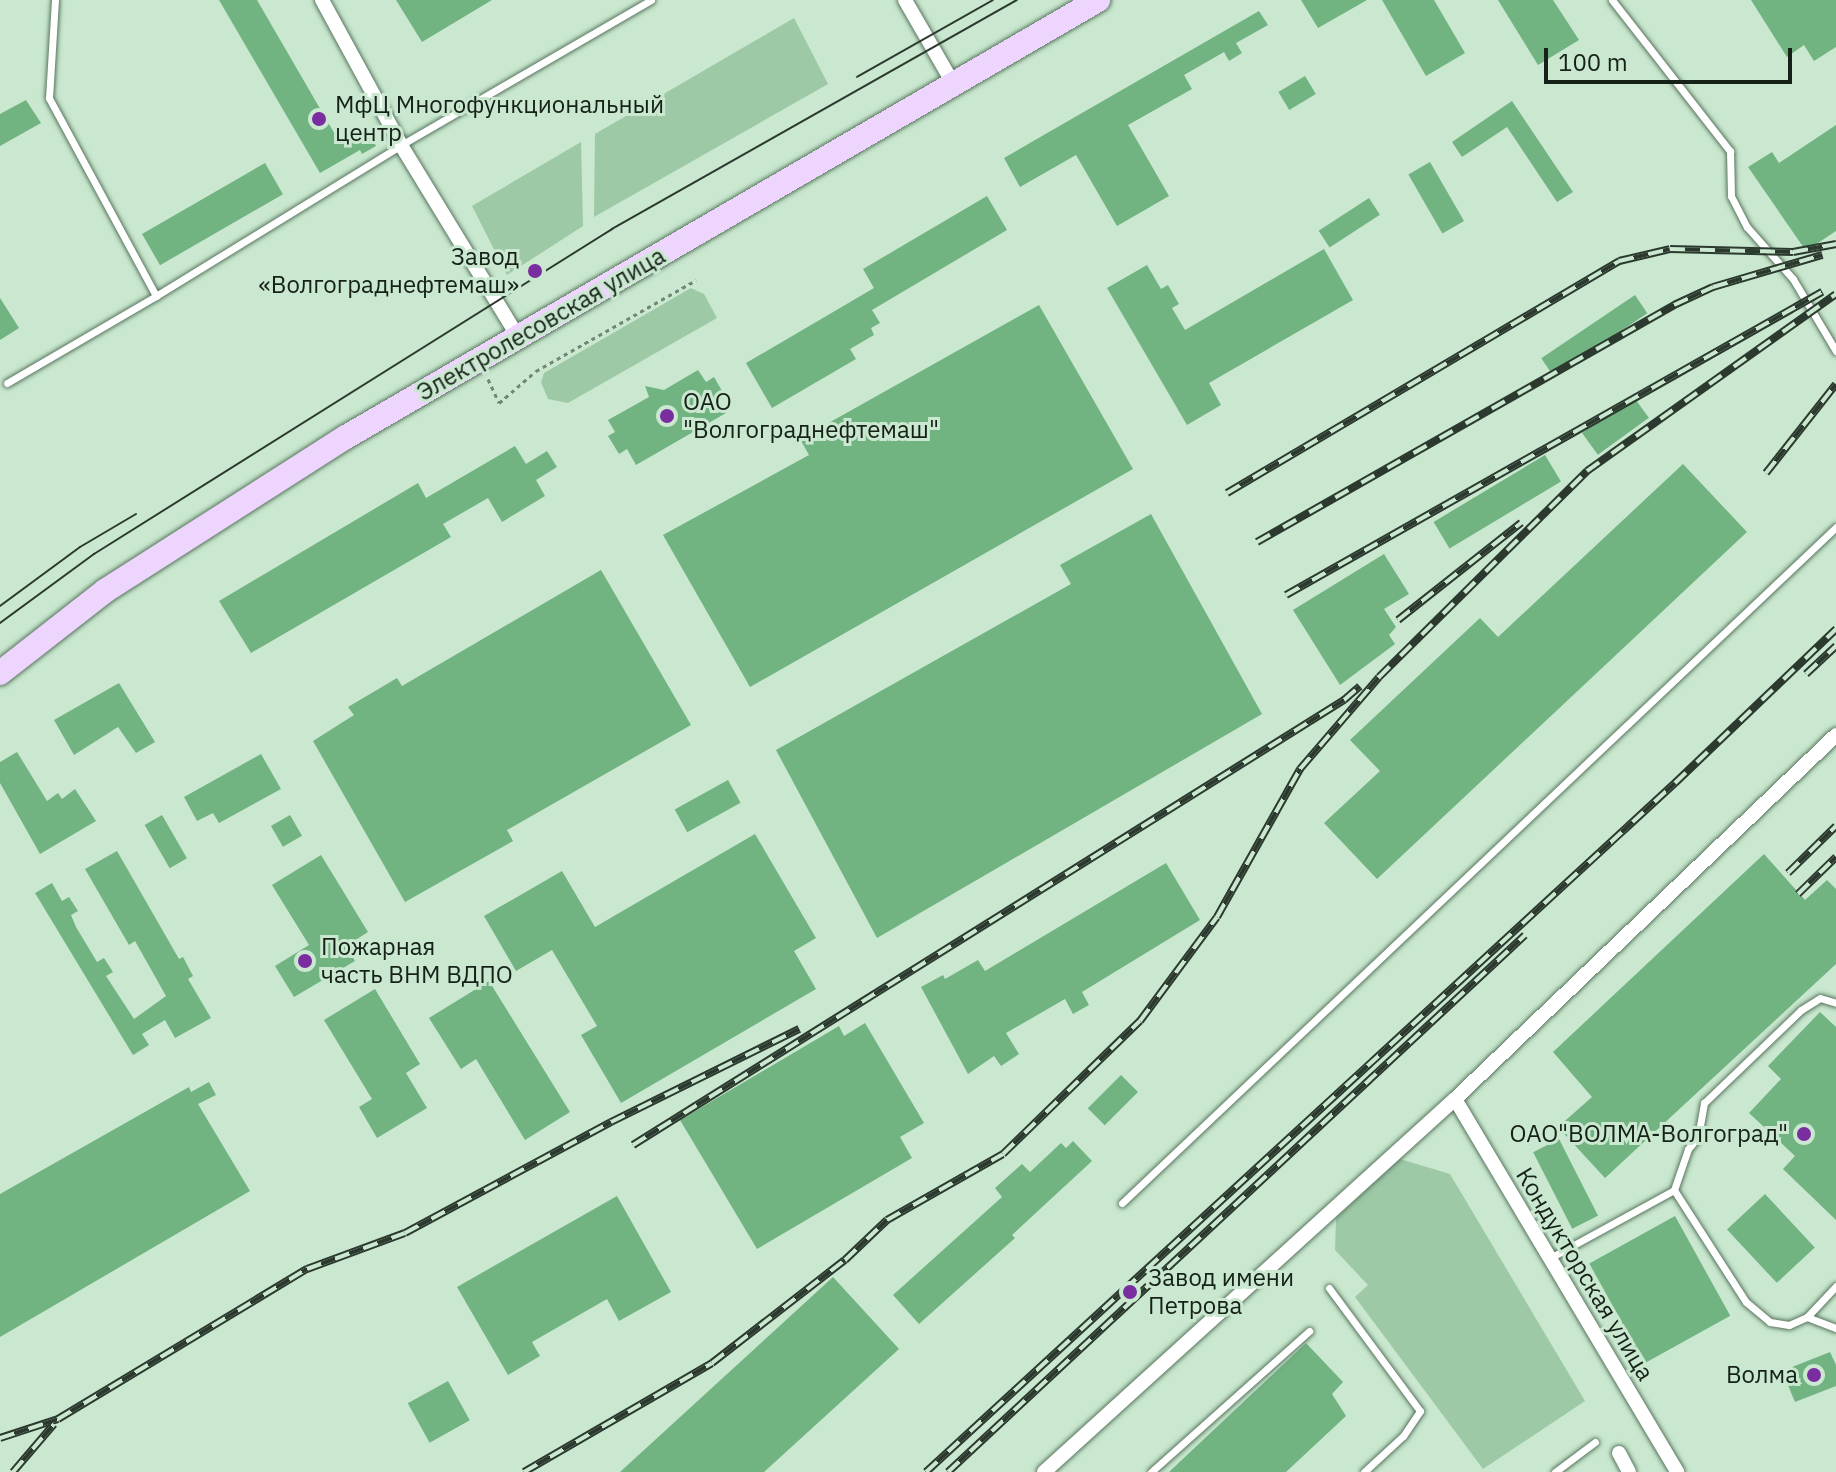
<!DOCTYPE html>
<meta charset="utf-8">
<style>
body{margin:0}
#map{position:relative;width:1836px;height:1472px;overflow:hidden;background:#c9e8cf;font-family:"IBM Plex Sans",sans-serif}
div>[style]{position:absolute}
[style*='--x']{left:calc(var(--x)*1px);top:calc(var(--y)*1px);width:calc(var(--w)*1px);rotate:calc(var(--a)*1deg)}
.green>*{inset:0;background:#9dc9a7}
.building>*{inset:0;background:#72b382;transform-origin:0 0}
.path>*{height:3px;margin-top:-1.5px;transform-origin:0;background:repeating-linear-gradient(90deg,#718675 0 4px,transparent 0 8px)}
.roads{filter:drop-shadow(0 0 2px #59755f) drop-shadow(0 0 2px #59755f)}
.service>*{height:7px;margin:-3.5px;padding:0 3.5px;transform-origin:3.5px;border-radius:3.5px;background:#fff}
.minor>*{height:14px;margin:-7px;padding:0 7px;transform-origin:7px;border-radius:7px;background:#fff}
.primary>*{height:24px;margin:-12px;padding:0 12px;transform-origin:12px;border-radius:12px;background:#eed5fd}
.tram>*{height:2px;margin:-1px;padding:0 1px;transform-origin:1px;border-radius:1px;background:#2b392e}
.rail>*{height:8px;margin-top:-4px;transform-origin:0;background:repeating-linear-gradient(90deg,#c9e8cf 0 15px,#2b392e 0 30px);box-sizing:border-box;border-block:2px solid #2b392e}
.dots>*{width:22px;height:22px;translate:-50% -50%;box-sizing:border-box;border:4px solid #c9e8cf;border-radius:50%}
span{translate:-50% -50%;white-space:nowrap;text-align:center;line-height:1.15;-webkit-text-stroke:6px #c9e8cf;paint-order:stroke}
.poi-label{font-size:24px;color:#162118}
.left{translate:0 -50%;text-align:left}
.right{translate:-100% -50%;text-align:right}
.street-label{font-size:24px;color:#162118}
.scale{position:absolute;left:1544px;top:48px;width:248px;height:36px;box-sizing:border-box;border:4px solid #162118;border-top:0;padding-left:10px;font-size:24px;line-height:28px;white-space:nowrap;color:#162118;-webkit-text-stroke:6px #c9e8cf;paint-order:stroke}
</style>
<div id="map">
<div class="green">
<div style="clip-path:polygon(794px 18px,828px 84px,594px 217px,595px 134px)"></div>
<div style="clip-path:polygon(581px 142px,583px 226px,507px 275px,472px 206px)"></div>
<div style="clip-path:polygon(691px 288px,704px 294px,717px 318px,568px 403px,548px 399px,541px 382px,544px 373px)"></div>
<div style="clip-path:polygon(1400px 1159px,1450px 1174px,1585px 1401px,1483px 1469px,1355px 1297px,1368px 1285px,1335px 1250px,1336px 1218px)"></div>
</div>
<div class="building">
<div style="clip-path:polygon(219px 0,257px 0,340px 143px,366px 128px,376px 146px,362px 154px,360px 150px,320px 173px)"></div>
<div style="clip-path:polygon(396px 0,492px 0,422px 42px)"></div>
<div style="clip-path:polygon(1301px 0,1367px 0,1318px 28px)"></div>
<div style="clip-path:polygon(1382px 0,1434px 0,1465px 53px,1426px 76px)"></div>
<div style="clip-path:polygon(1498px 0,1553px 0,1579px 40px,1538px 65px)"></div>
<div style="clip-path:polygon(1751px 0,1836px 0,1836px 47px,1814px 61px,1804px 45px,1787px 57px)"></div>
<div style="clip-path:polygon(1259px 11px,1268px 25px,1236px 43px,1242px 53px,1229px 61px,1224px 52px,1184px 75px,1192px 89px,1128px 125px,1169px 196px,1117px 226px,1076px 155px,1020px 187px,1004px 158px)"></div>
<div style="left:1305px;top:76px;width:21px;height:31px;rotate:59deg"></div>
<div style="clip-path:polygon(26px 100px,41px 123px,0 146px,0 114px)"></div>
<div style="clip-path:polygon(1512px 101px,1573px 192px,1557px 202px,1507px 127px,1462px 157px,1452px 142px)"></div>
<div style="clip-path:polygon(1836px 125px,1836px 231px,1806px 251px,1748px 167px,1772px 152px,1779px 163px)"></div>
<div style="left:1430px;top:162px;width:68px;height:25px;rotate:60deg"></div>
<div style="left:265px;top:163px;width:36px;height:142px;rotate:60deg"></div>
<div style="clip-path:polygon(987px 196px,1007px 230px,872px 310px,880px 323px,871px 328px,874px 335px,850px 349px,856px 359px,772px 408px,746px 363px,874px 288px,863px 269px)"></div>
<div style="left:1369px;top:198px;width:20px;height:60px;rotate:57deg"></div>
<div style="clip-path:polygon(1324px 249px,1353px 300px,1209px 383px,1221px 405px,1187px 425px,1107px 288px,1147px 265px,1161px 289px,1168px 285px,1179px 304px,1172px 308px,1185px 330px)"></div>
<div style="left:1635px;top:295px;width:22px;height:113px;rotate:56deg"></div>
<div style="clip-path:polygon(0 298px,19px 328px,0 340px)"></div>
<div style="clip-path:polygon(1039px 305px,1133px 469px,750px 687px,663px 535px,809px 455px,800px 439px)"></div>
<div style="clip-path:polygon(698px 370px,706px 382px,714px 377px,725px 396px,719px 401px,726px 413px,636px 465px,627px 449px,619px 454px,608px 436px,615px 432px,608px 420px,649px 397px,645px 386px,664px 390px)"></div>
<div style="left:1633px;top:396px;width:27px;height:63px;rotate:54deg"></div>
<div style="clip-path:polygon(515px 446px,526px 464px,547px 451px,557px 467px,536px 480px,545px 496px,502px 522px,488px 498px,443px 524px,451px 537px,251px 653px,219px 601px,418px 483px,426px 498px)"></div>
<div style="left:1545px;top:455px;width:31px;height:130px;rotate:59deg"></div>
<div style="clip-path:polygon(1683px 464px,1747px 532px,1377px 879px,1324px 823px,1380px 771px,1350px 740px,1480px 618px,1498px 637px)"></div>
<div style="clip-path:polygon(1151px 514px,1262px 714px,877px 938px,776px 750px,1071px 584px,1060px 565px)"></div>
<div style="clip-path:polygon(1384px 554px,1409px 594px,1384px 609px,1396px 627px,1389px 635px,1395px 644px,1340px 685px,1293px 610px)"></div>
<div style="clip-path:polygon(601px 570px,691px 725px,507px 830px,513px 841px,405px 902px,313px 741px,354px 715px,348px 707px,397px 678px,402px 686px)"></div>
<div style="clip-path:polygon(119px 683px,155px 742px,136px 753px,118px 727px,74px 755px,54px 720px)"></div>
<div style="clip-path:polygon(17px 752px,47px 801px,58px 793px,62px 799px,75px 789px,96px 821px,40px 854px,0 783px,0 762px)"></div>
<div style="clip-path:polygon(261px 754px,281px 789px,219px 823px,213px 813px,197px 821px,184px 797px)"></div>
<div style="left:728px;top:780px;width:26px;height:61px;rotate:61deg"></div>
<div style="left:162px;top:815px;width:50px;height:20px;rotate:60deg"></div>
<div style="left:290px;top:815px;width:24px;height:22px;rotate:60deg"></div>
<div style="clip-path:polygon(755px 834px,816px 938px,794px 951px,816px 989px,621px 1103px,581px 1035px,597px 1026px,552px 950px,516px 971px,484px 916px,562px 871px,595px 927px)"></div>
<div style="clip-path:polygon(117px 851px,179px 959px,183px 957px,193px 976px,188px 979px,211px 1018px,175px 1038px,165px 1020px,142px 1034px,149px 1045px,133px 1055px,35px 893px,52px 883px,62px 901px,69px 897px,78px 911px,71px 915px,76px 927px,97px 962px,104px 958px,113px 972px,106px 976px,134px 1019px,166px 996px,135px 941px,129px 945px,85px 869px)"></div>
<div style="clip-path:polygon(1764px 854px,1805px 900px,1827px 880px,1836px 889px,1836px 964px,1605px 1178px,1558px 1127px,1592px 1097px,1553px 1052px)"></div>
<div style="clip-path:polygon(321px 855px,368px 932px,346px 946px,355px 961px,294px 997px,275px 966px,309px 945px,272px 885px)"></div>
<div style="clip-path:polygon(1166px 863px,1200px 920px,1082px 992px,1089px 1005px,1073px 1014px,1065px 999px,1006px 1033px,1019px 1054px,1001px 1066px,994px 1056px,968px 1074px,921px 987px,943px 975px,945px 979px,978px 960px,985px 971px)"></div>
<div style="clip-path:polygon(489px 981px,570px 1112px,525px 1140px,476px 1059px,461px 1069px,429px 1018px)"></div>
<div style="clip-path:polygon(375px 989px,420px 1064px,406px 1073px,427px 1108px,377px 1138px,359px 1107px,372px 1099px,324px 1020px)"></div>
<div style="clip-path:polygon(1820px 1012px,1836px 1027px,1836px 1220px,1783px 1169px,1795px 1156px,1749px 1113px,1781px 1079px,1768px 1066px)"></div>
<div style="clip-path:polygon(865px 1023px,924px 1123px,900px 1137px,912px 1158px,757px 1249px,680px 1120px,839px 1026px,844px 1036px)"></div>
<div style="left:1121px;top:1075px;width:24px;height:47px;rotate:45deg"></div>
<div style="clip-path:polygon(209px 1082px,216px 1095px,198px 1104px,250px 1191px,0 1337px,0 1194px,189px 1087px,191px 1092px)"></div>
<div style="left:1559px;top:1139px;width:86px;height:29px;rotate:63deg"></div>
<div style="clip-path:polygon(1073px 1141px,1092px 1161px,1012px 1235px,1015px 1238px,919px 1324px,893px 1295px,1002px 1197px,995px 1188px,1022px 1164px,1030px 1172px,1061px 1143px,1066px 1148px)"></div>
<div style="left:1765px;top:1194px;width:73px;height:52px;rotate:47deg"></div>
<div style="clip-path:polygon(617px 1196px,671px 1292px,619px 1321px,607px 1299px,532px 1342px,540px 1356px,508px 1375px,457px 1287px)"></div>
<div style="left:1675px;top:1216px;width:114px;height:98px;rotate:61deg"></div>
<div style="clip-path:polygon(833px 1277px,899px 1349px,764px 1472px,620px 1472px)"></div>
<div style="clip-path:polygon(1306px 1343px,1343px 1382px,1332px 1394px,1346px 1416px,1286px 1472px,1169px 1472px)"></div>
<div style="clip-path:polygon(1830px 1352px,1836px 1365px,1836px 1386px,1795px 1402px,1782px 1371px)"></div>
<div style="left:448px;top:1381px;width:45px;height:46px;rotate:61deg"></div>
</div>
<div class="path">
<div style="--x:488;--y:379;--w:26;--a:65"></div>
<div style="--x:499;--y:403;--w:49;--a:-40.9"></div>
<div style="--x:536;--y:371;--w:184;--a:-29.6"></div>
</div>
<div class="roads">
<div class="service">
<div style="--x:55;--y:0;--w:98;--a:93.5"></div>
<div style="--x:49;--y:98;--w:225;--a:61.6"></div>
<div style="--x:1612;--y:0;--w:192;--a:52"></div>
<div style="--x:1730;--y:151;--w:45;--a:88.7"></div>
<div style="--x:1731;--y:196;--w:35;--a:63"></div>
<div style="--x:1747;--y:227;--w:69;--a:48.5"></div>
<div style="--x:1793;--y:279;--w:84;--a:59.2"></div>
<div style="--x:7;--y:383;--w:173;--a:-30.3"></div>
<div style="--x:156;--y:296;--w:288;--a:-31.6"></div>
<div style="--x:401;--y:145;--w:289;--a:-30.1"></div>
<div style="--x:1674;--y:1190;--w:43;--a:-71.1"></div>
<div style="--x:1688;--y:1149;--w:16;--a:-50"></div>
<div style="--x:1698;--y:1137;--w:35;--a:-80"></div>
<div style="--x:1704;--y:1103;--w:134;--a:-43.8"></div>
<div style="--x:1801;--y:1010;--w:22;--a:-32"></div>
<div style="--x:1820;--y:998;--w:17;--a:17"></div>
<div style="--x:1122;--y:1203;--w:983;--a:-43.43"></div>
<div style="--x:1550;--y:1258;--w:141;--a:-28.7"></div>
<div style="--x:1674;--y:1190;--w:133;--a:57.3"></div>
<div style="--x:1746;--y:1302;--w:31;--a:40"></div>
<div style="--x:1770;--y:1322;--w:19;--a:9"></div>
<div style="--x:1789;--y:1325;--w:20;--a:-24"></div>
<div style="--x:1807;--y:1317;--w:31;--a:21"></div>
<div style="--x:1329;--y:1288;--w:153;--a:53.5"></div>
<div style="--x:1420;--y:1411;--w:30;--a:124"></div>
<div style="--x:1403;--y:1436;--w:53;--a:137.3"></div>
<div style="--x:1807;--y:1317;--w:42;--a:-46.9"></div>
<div style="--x:1151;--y:1472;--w:212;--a:-41.7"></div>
<div style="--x:1555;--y:1472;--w:50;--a:-36.9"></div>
</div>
<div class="minor">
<div style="--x:322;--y:0;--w:165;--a:61.4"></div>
<div style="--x:401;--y:145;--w:225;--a:58.6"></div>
<div style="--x:905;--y:0;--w:98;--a:60"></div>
<div style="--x:1455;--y:1099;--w:434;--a:59.2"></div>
<div style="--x:1619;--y:1453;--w:21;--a:62"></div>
<div style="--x:1044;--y:1472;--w:555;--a:-42.23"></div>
<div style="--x:1455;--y:1099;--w:527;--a:-43.69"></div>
</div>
<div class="primary">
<div style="--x:0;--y:673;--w:133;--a:-38"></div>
<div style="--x:105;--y:591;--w:286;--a:-32.6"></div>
<div style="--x:346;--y:437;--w:870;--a:-30.16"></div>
</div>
</div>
<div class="tram">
<div style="--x:857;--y:77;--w:156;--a:-29.5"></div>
<div style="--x:0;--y:606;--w:99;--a:-36.4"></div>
<div style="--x:80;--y:547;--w:65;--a:-30.5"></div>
<div style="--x:0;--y:623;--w:117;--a:-36.3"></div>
<div style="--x:94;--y:554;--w:612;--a:-32.1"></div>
<div style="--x:612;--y:229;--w:465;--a:-29.5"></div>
</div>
<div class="rail">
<div style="--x:1766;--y:473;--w:113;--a:-51.8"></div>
<div style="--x:1227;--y:493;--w:456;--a:-30.6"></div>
<div style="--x:1619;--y:261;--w:52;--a:-13.2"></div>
<div style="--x:1670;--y:249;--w:123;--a:1.4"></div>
<div style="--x:1793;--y:252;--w:44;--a:-10.5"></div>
<div style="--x:1257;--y:542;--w:480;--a:-29.6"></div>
<div style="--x:1674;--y:305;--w:43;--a:-24.8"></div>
<div style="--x:1713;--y:287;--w:114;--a:-16.4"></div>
<div style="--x:1286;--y:595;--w:616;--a:-29.48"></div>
<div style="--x:1398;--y:620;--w:157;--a:-38.3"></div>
<div style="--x:1806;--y:674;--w:41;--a:-43"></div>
<div style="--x:1788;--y:873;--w:67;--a:-44.4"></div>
<div style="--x:1798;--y:894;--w:53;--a:-44.2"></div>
<div style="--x:633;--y:1145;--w:839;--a:-32.04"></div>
<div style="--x:1344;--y:700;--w:21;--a:-41"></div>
<div style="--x:0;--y:1438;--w:61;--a:-18.1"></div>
<div style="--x:58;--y:1419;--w:291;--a:-31.1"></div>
<div style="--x:307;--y:1269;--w:104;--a:-20.2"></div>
<div style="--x:405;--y:1233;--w:234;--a:-28.3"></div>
<div style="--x:611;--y:1122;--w:210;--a:-26.3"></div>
<div style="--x:13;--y:1472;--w:63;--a:-49.5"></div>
<div style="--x:524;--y:1472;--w:217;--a:-30.1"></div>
<div style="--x:712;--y:1363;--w:168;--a:-37.8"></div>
<div style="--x:845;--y:1260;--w:58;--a:-43.6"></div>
<div style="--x:887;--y:1220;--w:133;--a:-29.6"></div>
<div style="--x:1003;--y:1154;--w:191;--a:-44.2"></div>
<div style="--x:1140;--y:1021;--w:129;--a:-53.5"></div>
<div style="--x:1217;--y:917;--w:170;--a:-60.7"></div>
<div style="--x:1300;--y:769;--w:121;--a:-49.3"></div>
<div style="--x:1379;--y:677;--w:293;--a:-44.7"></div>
<div style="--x:1587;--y:471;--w:305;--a:-35.4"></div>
<div style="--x:926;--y:1472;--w:1018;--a:-42.61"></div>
<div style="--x:1675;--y:783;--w:223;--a:-43.7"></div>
<div style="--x:948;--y:1472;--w:788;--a:-42.94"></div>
</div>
<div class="dots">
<div style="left:319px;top:119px;background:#7a2d9f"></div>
<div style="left:535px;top:271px;background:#7a2d9f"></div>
<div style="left:667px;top:416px;background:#7a2d9f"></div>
<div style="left:305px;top:961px;background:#7a2d9f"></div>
<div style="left:1804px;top:1134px;background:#7a2d9f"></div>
<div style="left:1130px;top:1292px;background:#7a2d9f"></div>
<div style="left:1814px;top:1375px;background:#7a2d9f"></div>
</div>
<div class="poi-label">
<span class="left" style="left:335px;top:119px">МфЦ Многофункциональный<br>центр</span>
<span class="right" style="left:519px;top:271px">Завод<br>«Волгограднефтемаш»</span>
<span class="left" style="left:683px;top:416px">ОАО<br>"Волгограднефтемаш"</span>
<span class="left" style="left:321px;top:961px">Пожарная<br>часть ВНМ ВДПО</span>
<span class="right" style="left:1788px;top:1134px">ОАО"ВОЛМА-Волгоград"</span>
<span class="left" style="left:1148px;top:1292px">Завод имени<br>Петрова</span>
<span class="right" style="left:1798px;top:1375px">Волма</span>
</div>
<div class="street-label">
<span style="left:541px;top:324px;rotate:-30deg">Электролесовская улица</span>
<span style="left:1585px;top:1274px;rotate:59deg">Кондукторская улица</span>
</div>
<div class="scale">100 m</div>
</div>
